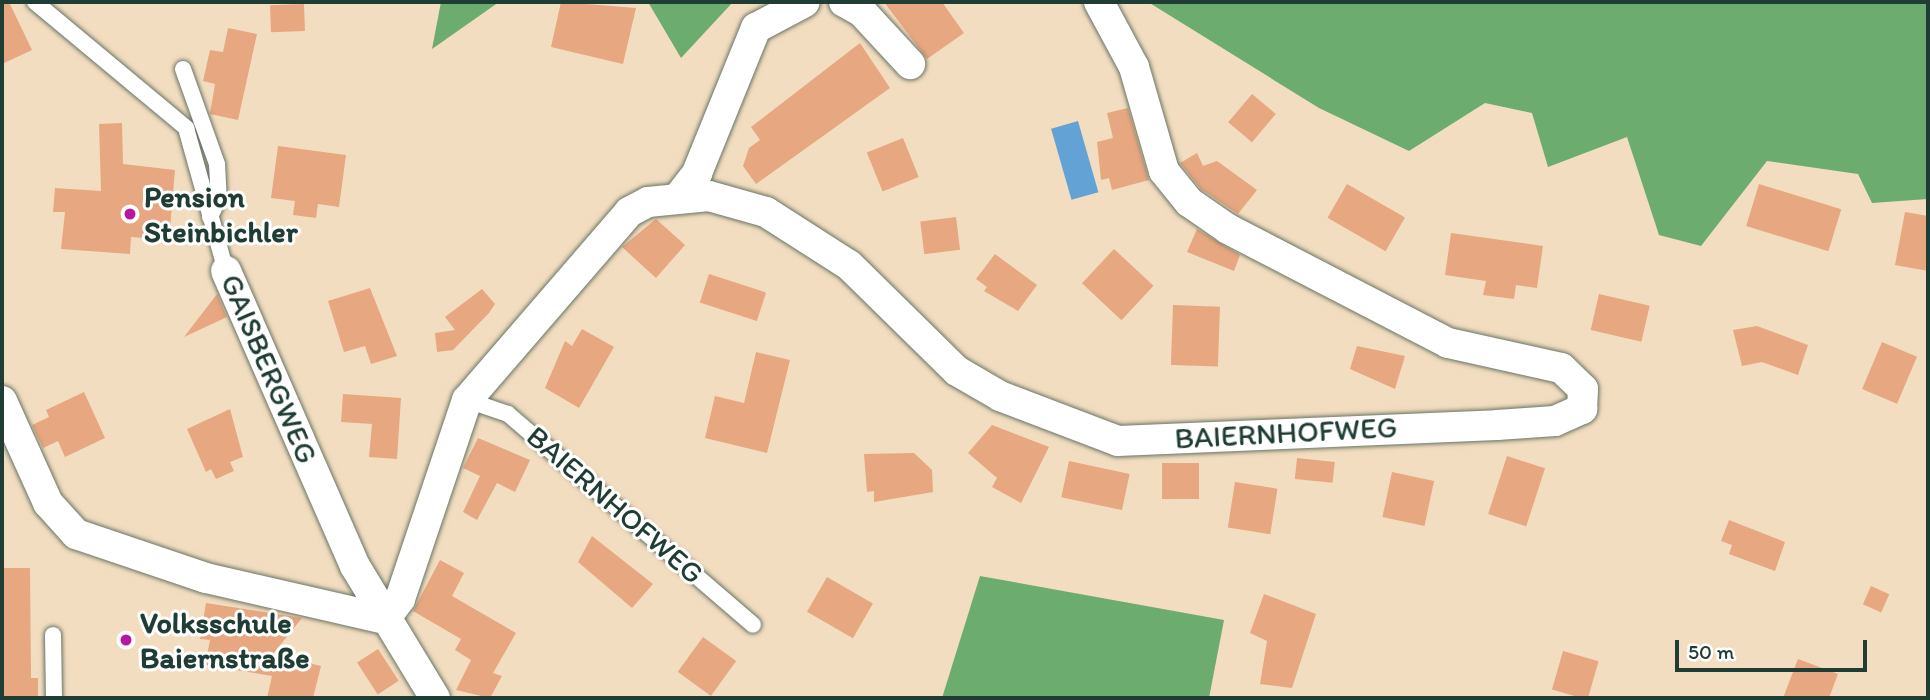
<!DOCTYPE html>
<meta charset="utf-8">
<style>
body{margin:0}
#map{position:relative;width:1930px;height:700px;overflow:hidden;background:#f3ddc0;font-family:Itim,sans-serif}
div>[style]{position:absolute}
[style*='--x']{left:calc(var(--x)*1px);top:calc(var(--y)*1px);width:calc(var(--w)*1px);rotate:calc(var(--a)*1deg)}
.forest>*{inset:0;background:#6cac6f}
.water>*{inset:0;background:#63a2d5;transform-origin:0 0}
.building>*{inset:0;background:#e7a780;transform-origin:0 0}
.roads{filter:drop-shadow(0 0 2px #697565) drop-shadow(0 0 2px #697565)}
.service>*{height:16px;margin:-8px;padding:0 8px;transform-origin:8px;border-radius:8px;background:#fff}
.minor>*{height:30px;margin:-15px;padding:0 15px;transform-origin:15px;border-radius:15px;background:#fff}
.dots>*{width:19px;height:19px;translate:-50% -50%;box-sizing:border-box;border:4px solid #fff;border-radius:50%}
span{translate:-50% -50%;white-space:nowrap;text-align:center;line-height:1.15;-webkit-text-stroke:6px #fff;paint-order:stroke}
.poi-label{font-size:30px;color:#1f3d34;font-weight:700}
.left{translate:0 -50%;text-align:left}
.street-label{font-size:30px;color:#1f3d34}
.frame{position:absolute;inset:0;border:4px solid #1f3d34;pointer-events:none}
.scale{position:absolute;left:1675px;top:640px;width:192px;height:32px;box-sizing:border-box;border:4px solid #1f3d34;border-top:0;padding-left:9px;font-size:21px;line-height:24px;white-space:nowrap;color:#1f3d34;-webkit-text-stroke:5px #fff;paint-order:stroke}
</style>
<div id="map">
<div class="forest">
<div style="clip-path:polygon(441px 2px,499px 2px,432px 49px)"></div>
<div style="clip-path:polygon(648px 2px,733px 2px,681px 58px)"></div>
<div style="clip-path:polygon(1148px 2px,1928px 2px,1928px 199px,1872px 203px,1858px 174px,1767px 161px,1701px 246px,1659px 235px,1627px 137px,1548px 167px,1532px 113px,1485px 103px,1409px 151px,1319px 108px)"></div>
<div style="clip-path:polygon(980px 576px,1224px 620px,1209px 698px,942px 698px)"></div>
</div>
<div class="water">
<div style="left:1078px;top:121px;width:74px;height:28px;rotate:74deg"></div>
</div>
<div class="building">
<div style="clip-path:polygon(2px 2px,9px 2px,32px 50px,2px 64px)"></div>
<div style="clip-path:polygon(561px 2px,636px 8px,623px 64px,551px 47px)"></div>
<div style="clip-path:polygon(884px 2px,942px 2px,964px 33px,927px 59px)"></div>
<div style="left:304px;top:4px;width:27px;height:34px;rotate:88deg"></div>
<div style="clip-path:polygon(228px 28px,257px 34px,238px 120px,210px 114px,215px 84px,203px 81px,210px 50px,223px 52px)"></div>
<div style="clip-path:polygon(860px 43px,890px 88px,756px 184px,743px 166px,749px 148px,760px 140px,751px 127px)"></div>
<div style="left:1252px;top:94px;width:31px;height:37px;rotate:40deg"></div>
<div style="clip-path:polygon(1128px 108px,1149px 180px,1112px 190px,1109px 178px,1101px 180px,1097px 142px,1113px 138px,1107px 113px)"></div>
<div style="clip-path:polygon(122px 123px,123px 164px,175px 170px,169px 240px,131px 237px,130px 254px,61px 249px,65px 212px,53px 212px,55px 188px,101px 191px,99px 124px)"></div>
<div style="left:903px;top:138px;width:42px;height:39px;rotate:68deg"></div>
<div style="clip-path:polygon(278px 146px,346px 155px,339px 207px,318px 204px,316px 218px,293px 215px,295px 201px,271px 198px)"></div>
<div style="clip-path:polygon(1197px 153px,1203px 166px,1217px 161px,1257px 190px,1238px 214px,1201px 189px,1180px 163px)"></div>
<div style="left:1347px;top:184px;width:67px;height:39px;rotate:30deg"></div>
<div style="left:1759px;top:184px;width:86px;height:44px;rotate:17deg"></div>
<div style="clip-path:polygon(1905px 212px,1928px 216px,1928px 271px,1895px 265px)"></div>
<div style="left:956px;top:217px;width:33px;height:36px;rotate:83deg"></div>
<div style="clip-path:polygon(656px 219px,685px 245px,656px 278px,622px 247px)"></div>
<div style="clip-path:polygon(1197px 229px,1240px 255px,1234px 271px,1187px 252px)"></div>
<div style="clip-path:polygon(1451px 233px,1543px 246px,1537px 288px,1516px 285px,1514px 299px,1483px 295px,1486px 281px,1445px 275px)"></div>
<div style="left:1114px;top:249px;width:54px;height:47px;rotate:43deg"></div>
<div style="clip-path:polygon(995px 254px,1037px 285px,1018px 311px,984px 291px,987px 287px,976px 279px)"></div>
<div style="left:709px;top:274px;width:60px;height:30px;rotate:18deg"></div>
<div style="clip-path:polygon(370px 288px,397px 356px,371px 364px,365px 346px,344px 352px,328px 301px)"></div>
<div style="clip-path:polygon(482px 289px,495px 304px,489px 313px,453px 350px,437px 352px,435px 333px,455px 330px,445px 317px)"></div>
<div style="clip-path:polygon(217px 294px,227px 317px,184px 337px)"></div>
<div style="left:1599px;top:294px;width:52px;height:37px;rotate:13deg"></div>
<div style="left:1173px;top:305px;width:47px;height:60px;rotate:2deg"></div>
<div style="clip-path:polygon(1757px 326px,1808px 345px,1798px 375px,1762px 362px,1742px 366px,1733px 330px)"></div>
<div style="clip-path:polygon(582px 329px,614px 347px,579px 408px,545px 388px,565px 341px,572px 346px)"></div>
<div style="left:1882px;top:342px;width:38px;height:51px;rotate:23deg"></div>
<div style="clip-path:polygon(1357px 346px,1405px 356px,1395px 389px,1350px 369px)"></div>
<div style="clip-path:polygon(756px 352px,790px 360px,767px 453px,705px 438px,715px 396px,744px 403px)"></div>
<div style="clip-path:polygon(84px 392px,105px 438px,65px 457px,58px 441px,43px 448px,32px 425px,49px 417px,46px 410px)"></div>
<div style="clip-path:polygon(343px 394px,401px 398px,397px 459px,369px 457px,372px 424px,341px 422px)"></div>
<div style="clip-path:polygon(230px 409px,243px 457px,230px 462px,234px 471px,216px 479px,211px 469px,206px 472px,187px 429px)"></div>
<div style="clip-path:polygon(992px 425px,1049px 447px,1021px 503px,992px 487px,997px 478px,968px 453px)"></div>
<div style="clip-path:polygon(478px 438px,530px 460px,515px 492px,497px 483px,477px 520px,463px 512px,480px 476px,463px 468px)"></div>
<div style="clip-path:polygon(914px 453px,932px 470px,933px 492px,874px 502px,874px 491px,867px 492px,864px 454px)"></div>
<div style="left:1507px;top:456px;width:40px;height:61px;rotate:18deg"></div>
<div style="left:1297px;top:458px;width:38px;height:21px;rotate:6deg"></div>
<div style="left:1069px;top:461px;width:62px;height:37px;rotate:12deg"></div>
<div style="left:1199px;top:463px;width:36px;height:37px;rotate:90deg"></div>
<div style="left:1392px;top:472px;width:43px;height:46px;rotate:12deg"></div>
<div style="left:1235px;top:482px;width:43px;height:46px;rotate:9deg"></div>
<div style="clip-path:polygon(1729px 520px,1785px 542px,1775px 571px,1729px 554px,1732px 545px,1721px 541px)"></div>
<div style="clip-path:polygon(592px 536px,653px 584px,632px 608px,578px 562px)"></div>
<div style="clip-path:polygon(440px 560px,464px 573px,452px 596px,516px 633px,493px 673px,502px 676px,490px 698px,456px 690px,471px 660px,455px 650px,461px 639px,413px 611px)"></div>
<div style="clip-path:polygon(2px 568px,30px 568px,31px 678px,38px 678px,38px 698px,2px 698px)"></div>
<div style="left:827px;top:577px;width:53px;height:40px;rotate:30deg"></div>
<div style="left:1871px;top:586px;width:20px;height:20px;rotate:24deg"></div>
<div style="clip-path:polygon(1264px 594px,1316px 614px,1292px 688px,1260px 684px,1267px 641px,1250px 633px)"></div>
<div style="clip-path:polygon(206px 603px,302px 618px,273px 654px,321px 666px,313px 698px,267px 698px,272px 676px,205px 665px,210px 640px,200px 639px)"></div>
<div style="left:703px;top:637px;width:41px;height:43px;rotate:36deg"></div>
<div style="left:378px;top:649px;width:38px;height:25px;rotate:57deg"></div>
<div style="left:1563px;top:651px;width:37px;height:40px;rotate:16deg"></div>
<div style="clip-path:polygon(1798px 659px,1838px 674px,1829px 698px,1783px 698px)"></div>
</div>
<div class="roads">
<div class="service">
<div style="--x:35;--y:2;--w:197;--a:39.8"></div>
<div style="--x:186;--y:128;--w:148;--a:74.4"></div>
<div style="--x:183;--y:69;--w:101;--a:70.3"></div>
<div style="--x:217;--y:164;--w:33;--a:87"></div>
<div style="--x:219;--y:197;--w:22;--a:114"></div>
<div style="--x:467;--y:400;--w:43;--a:18.9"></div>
<div style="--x:508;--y:414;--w:323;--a:40.7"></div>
<div style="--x:53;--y:635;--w:63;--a:89.1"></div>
</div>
<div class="minor">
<div style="--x:844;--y:2;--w:21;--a:29"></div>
<div style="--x:862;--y:12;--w:71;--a:47.3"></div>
<div style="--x:677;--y:199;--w:33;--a:-52"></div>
<div style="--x:697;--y:173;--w:157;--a:-67.9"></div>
<div style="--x:756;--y:28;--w:55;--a:-28"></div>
<div style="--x:226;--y:271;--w:322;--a:66.4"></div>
<div style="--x:355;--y:566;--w:154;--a:58.8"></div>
<div style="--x:2;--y:401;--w:112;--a:65.7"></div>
<div style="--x:48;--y:503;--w:42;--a:47.9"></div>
<div style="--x:76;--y:534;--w:137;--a:18.7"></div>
<div style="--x:206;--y:578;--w:184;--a:12.9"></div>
<div style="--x:385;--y:619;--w:25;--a:-53"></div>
<div style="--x:400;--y:599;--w:210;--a:-71.4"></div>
<div style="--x:467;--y:400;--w:248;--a:-49.2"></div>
<div style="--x:629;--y:212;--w:21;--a:-28"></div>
<div style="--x:648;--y:202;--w:61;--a:-5.6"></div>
<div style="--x:709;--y:196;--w:59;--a:15.7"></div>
<div style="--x:766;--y:212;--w:98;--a:32.6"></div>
<div style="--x:849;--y:265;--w:151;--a:44.5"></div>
<div style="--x:957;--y:371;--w:50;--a:30.2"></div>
<div style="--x:1000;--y:396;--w:126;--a:20.9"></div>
<div style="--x:1118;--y:441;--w:379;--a:-2.4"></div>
<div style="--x:1497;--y:425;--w:58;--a:-3.9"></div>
<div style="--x:1555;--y:421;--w:30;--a:-24"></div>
<div style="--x:1582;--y:409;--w:20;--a:-87"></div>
<div style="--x:1583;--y:389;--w:30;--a:-136"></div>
<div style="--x:1561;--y:368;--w:116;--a:-167.5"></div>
<div style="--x:1448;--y:343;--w:248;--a:-152.6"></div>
<div style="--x:1228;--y:229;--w:47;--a:-145.3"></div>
<div style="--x:1189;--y:202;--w:40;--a:-129"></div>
<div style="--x:1164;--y:171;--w:108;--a:-106.1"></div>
<div style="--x:1134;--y:67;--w:74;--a:-118.3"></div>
</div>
</div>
<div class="dots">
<div style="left:130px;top:214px;background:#b5179e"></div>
<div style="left:126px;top:640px;background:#b5179e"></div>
</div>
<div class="poi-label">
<span class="left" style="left:144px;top:214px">Pension<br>Steinbichler</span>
<span class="left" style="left:140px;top:640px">Volksschule<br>Baiernstraße</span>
</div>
<div class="street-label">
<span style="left:269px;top:369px;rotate:67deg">GAISBERGWEG</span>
<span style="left:1286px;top:433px;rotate:-3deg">BAIERNHOFWEG</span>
<span style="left:615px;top:505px;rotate:41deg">BAIERNHOFWEG</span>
</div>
<div class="frame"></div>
<div class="scale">50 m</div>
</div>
